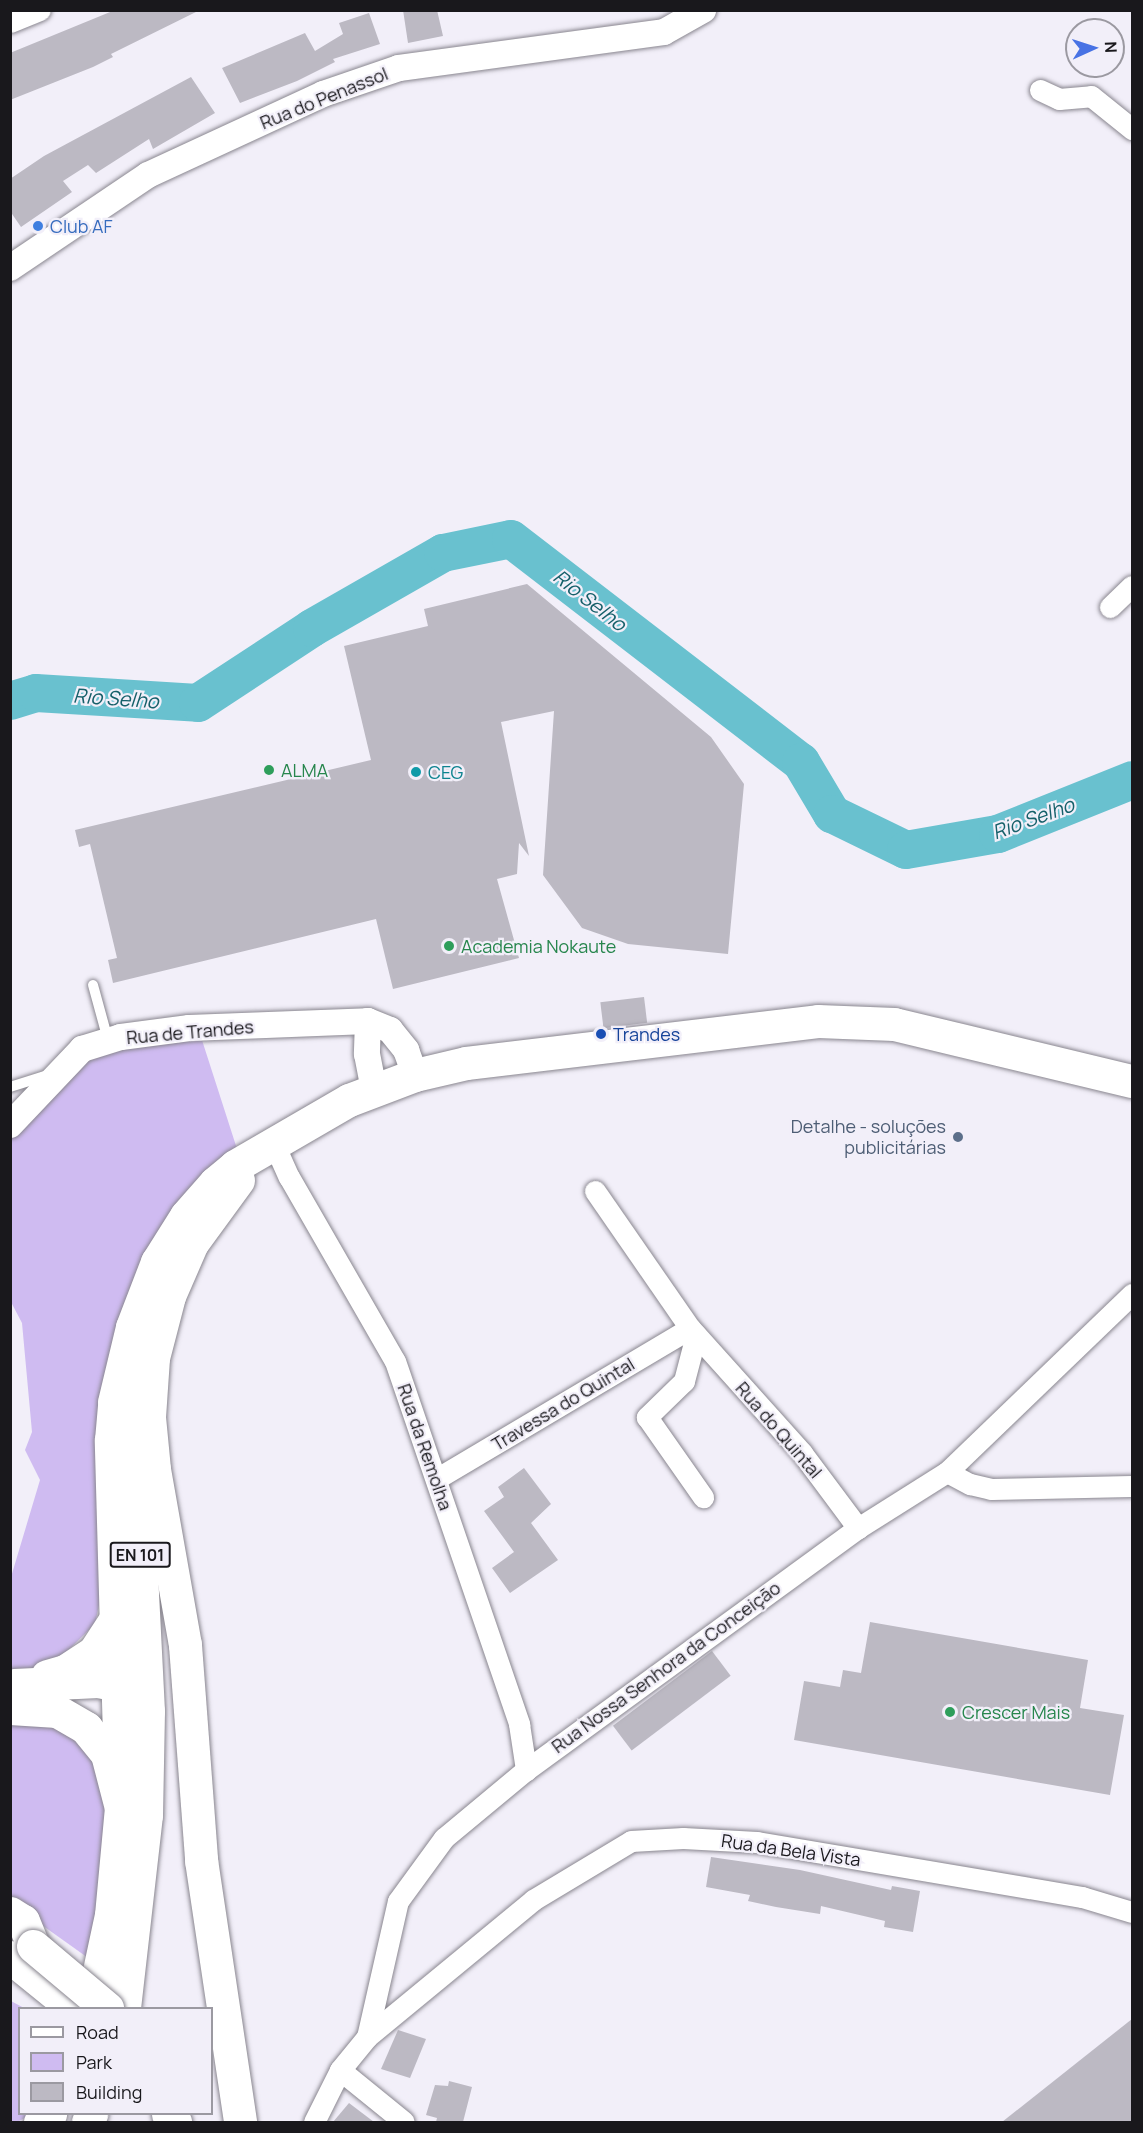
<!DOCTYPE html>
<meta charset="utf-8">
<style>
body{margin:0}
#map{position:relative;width:1143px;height:2133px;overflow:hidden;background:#f2eff9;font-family:Manrope,sans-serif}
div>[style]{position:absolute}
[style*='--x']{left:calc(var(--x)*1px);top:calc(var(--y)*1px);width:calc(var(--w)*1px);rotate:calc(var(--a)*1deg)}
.green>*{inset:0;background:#cfbbf1}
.river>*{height:38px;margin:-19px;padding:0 19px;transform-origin:19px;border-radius:19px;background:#69c1cf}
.building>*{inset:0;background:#bcb9c3;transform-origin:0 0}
.roads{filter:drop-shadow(0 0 2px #89868f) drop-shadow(0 0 2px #89868f)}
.service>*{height:10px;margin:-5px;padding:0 5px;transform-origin:5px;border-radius:5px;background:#fff}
.minor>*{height:21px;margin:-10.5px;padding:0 10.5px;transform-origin:10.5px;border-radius:10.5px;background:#fff}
.tertiary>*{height:26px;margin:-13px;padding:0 13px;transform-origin:13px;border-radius:13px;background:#fff}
.primary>*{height:33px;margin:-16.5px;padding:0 16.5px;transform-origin:16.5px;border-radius:16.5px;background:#fff}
.trunk>*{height:33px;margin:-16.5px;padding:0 16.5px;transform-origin:16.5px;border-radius:16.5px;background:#fff}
.bridges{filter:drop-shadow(0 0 2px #89868f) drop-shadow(0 0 2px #89868f)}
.trunk-bridge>*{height:33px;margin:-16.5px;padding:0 16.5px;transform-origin:16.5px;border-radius:16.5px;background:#fff}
.dots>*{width:16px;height:16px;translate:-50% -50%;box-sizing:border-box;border:3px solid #f2eff9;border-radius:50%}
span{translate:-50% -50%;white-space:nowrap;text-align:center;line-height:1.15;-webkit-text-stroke:4.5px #f2eff9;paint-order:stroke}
.shield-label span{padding:2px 4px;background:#f2eff9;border:2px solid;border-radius:4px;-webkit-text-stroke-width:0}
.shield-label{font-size:16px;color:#19181c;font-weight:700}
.street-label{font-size:18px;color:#19181c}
.shop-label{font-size:18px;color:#366cbe}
.left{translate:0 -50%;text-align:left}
.leisure-label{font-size:18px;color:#27864d}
.culture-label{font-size:18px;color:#0d838f}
.transit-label{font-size:18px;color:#164399}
.service-label{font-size:18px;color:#4e5e75}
.right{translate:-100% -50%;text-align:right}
.water-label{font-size:20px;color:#16606a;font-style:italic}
.frame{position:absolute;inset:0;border:12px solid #19181c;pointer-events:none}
.legend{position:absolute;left:18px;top:2007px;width:195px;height:108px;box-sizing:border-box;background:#f2eff9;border:2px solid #9b99a1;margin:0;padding:8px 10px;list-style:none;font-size:18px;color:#19181c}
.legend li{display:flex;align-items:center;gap:12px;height:30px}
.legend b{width:30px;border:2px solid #9b99a1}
.north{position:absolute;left:1065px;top:18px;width:60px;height:60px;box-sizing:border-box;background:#f2eff9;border:2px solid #9b99a1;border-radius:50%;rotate:87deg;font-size:16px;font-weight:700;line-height:24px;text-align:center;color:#19181c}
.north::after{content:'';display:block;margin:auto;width:21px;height:27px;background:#4872e4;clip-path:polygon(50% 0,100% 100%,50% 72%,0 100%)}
</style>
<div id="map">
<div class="green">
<div style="clip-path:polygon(201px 1037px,238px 1152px,183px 1205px,95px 1624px,56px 1662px,11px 1676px,11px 1577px,40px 1480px,25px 1450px,32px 1432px,22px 1323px,11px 1302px,10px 1139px,45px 1094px,85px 1056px,124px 1042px)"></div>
<div style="clip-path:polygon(20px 1721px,66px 1729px,108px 1781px,91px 1960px,11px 1903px,10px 1723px)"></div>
<div style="clip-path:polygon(11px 2001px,24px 2008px,20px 2008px,20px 2114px,33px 2114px,17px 2122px,11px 2122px)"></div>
</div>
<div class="river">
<div style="--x:10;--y:701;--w:27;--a:-17"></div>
<div style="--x:36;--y:693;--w:162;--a:3.5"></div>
<div style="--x:198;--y:703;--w:136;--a:-33.3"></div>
<div style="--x:312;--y:628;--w:151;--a:-29.8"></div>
<div style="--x:443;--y:553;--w:69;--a:-11.6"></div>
<div style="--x:511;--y:539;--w:366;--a:37.6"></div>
<div style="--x:801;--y:762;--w:61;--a:59.2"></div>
<div style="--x:832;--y:814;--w:82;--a:25.9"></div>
<div style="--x:906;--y:850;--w:93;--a:-9.9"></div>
<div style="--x:998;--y:834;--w:144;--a:-21.9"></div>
</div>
<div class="building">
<div style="clip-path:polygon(115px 10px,200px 10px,111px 54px,113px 57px,93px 67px,10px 100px,10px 53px)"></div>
<div style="clip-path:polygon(403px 10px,437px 10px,443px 36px,408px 43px)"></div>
<div style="clip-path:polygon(369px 13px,380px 44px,333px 59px,335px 62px,297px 81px,240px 103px,222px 68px,305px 33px,315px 51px,343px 34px,339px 23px)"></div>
<div style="clip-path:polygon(191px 77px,215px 113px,153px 149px,149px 139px,96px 173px,88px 165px,63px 181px,72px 192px,21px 227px,10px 211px,10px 179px,44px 156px)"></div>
<div style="clip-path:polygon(527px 584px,711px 737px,744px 784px,728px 954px,628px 944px,582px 928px,543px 875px,554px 711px,501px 722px,529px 856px,519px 843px,517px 874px,497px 879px,519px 958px,393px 989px,376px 919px,113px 983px,108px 960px,117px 958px,90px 844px,79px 847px,75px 830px,371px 760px,344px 646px,428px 626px,424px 609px)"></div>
<div style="left:644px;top:997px;width:26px;height:44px;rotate:83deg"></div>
<div style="clip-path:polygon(524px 1468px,551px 1504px,531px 1523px,558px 1560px,510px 1593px,492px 1568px,514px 1552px,484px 1511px,504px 1497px,498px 1487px)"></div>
<div style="clip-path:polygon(870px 1622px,1088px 1660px,1080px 1708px,1124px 1715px,1110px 1795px,794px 1740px,804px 1681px,840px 1687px,843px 1670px,861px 1673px)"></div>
<div style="left:712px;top:1651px;width:31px;height:124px;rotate:53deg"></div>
<div style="clip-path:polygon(711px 1857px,800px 1870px,891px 1890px,892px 1886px,920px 1891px,913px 1932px,884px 1927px,885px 1921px,821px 1906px,820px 1914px,776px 1907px,748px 1901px,750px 1895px,706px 1887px)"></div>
<div style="clip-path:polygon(1132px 2019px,1132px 2122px,1002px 2122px)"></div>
<div style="clip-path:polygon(398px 2030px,426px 2039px,410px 2078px,381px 2069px)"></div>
<div style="clip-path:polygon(449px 2081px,472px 2087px,463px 2122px,436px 2122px,437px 2118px,426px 2115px,435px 2085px,448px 2086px)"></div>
<div style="clip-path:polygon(349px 2103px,374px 2122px,333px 2122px)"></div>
</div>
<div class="roads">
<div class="service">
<div style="--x:93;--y:985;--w:57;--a:74.7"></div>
<div style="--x:10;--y:1087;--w:43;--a:-17.6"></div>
</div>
<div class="minor">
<div style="--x:10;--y:22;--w:32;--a:-22"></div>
<div style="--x:1040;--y:90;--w:21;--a:25"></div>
<div style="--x:1059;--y:99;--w:32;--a:-5"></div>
<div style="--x:1091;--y:96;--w:53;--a:38.8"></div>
<div style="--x:1110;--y:607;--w:30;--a:-44"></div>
<div style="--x:274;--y:1144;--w:36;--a:66"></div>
<div style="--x:289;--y:1177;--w:212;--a:60.1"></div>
<div style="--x:395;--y:1361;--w:384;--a:71.1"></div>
<div style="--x:519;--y:1724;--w:47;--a:81.3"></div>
<div style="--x:595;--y:1191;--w:167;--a:55.3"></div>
<div style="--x:690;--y:1328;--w:168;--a:48.1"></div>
<div style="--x:802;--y:1453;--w:94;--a:53.3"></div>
<div style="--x:696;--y:1335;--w:48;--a:104.6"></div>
<div style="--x:684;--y:1381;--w:52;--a:135.8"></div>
<div style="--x:647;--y:1417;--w:98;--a:55"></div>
<div style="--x:947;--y:1472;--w:26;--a:28"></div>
<div style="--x:970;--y:1484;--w:22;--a:13"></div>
<div style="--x:991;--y:1489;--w:141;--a:-1.2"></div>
<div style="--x:436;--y:1479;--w:295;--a:-30.7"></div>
<div style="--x:367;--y:2037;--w:215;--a:-39.5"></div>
<div style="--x:533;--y:1900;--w:114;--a:-31"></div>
<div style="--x:631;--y:1841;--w:52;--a:-3.3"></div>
<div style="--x:683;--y:1838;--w:74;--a:3.1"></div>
<div style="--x:757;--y:1842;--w:330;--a:9.6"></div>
<div style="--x:1082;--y:1897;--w:52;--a:16.7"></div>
<div style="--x:340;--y:2070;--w:82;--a:39.1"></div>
<div style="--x:314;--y:2122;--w:58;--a:-63.4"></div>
<div style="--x:340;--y:2070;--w:43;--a:-50.7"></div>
<div style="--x:367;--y:2037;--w:139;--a:-77.2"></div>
<div style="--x:398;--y:1901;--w:78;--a:-53.9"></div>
<div style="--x:444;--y:1838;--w:107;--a:-39.7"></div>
<div style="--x:526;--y:1770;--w:411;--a:-36.1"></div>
<div style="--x:858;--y:1528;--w:105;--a:-32.2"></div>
<div style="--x:947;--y:1472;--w:257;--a:-43.9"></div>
</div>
<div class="tertiary">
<div style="--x:10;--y:268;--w:166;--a:-34"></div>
<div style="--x:148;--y:175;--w:193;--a:-24.8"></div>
<div style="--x:323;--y:94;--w:80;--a:-18.9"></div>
<div style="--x:399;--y:68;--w:267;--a:-7.7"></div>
<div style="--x:664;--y:32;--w:45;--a:-29.4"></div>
<div style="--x:368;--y:1021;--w:33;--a:92"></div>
<div style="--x:367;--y:1054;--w:37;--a:79"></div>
<div style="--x:10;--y:1125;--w:105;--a:-46.5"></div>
<div style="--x:82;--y:1049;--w:41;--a:-17.1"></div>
<div style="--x:121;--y:1037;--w:69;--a:-7.5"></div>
<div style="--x:189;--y:1028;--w:179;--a:-2.2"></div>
<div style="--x:368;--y:1021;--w:24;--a:22"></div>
<div style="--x:390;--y:1030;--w:26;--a:51"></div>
<div style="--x:406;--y:1050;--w:27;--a:70"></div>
</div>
<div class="primary">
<div style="--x:91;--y:2008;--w:95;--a:-77.9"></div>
<div style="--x:111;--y:1915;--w:107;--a:-84.7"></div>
<div style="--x:121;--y:1808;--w:368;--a:-91.6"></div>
<div style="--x:111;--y:1440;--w:38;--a:-85"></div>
<div style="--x:114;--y:1402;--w:77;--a:-76.5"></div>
<div style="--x:132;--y:1327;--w:70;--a:-69"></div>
<div style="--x:157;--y:1262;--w:54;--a:-57.8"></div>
<div style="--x:186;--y:1216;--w:44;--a:-48.7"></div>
<div style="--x:215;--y:1183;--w:26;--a:-40"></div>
<div style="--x:235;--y:1166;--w:132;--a:-30.1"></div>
<div style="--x:349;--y:1100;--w:71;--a:-20.7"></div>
<div style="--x:415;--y:1075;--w:52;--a:-13.2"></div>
<div style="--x:466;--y:1063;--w:354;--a:-6.8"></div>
<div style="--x:818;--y:1021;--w:76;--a:2.3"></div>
<div style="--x:894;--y:1024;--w:245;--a:13.5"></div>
<div style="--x:124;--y:2008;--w:194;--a:-83.5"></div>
<div style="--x:146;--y:1815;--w:104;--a:-88.9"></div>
<div style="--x:148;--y:1711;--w:254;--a:-92.9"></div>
<div style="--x:135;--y:1457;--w:59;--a:-89"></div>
<div style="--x:88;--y:2122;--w:9;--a:-69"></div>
</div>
<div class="trunk">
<div style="--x:238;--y:1180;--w:78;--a:126.1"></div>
<div style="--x:192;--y:1243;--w:58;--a:113.5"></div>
<div style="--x:169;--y:1296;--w:64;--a:104.5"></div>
<div style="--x:153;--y:1358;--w:59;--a:93.9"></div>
<div style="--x:149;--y:1417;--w:52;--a:84.5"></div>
<div style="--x:154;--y:1469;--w:179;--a:80"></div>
<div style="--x:185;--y:1645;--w:216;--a:85.7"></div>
<div style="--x:201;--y:1860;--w:265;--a:81.5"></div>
<div style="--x:47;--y:1676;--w:19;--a:-16"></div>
<div style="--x:65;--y:1671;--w:35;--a:-33"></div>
<div style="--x:94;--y:1652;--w:42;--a:-56.7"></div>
<div style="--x:14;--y:1685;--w:84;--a:-2.7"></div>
<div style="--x:98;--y:1681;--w:26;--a:11"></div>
<div style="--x:124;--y:1686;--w:18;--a:47"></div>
<div style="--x:136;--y:1699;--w:52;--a:77.8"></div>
<div style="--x:10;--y:1708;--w:47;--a:3.7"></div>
<div style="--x:57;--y:1711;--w:34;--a:30"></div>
<div style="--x:86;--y:1728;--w:33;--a:51"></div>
<div style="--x:107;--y:1754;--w:56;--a:75.5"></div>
<div style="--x:10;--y:1913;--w:15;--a:32"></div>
<div style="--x:23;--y:1921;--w:27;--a:68"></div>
<div style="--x:10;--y:1957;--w:81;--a:39"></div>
<div style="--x:168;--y:2114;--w:11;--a:49"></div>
<div style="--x:40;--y:2122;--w:13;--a:-39"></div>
</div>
</div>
<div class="bridges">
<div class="trunk-bridge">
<div style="--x:33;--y:1946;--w:97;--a:40"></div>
</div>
</div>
<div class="dots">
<div style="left:38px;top:226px;background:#3f7fe0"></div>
<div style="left:269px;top:770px;background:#2e9e5b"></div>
<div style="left:416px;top:772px;background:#0f9aa8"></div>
<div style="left:449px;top:946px;background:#2e9e5b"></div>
<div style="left:601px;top:1034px;background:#1a4fb4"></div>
<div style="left:958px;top:1137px;background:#5c6f8a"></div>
<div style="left:950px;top:1712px;background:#2e9e5b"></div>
</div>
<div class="shield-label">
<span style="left:140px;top:1555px">EN 101</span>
</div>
<div class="street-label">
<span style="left:324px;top:98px;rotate:-22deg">Rua do Penassol</span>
<span style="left:190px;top:1032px;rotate:-5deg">Rua de Trandes</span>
<span style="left:563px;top:1404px;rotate:-31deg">Travessa do Quintal</span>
<span style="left:779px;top:1430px;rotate:49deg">Rua do Quintal</span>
<span style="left:425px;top:1447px;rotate:71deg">Rua da Remolha</span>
<span style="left:666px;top:1667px;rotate:-36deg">Rua Nossa Senhora da Conceição</span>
<span style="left:791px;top:1850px;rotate:8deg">Rua da Bela Vista</span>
</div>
<div class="shop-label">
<span class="left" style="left:50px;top:226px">Club AF</span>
</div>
<div class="leisure-label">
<span class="left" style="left:281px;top:770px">ALMA</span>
<span class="left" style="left:461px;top:946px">Academia Nokaute</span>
<span class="left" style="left:962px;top:1712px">Crescer Mais</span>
</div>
<div class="culture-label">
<span class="left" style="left:428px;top:772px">CEG</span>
</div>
<div class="transit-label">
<span class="left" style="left:613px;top:1034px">Trandes</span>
</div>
<div class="service-label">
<span class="right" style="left:946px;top:1137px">Detalhe - soluções<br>publicitárias</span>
</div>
<div class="water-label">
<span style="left:590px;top:600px;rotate:38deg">Rio Selho</span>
<span style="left:116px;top:698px;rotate:4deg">Rio Selho</span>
<span style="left:1033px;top:818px;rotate:-20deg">Rio Selho</span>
</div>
<div class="frame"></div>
<ul class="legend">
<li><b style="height:8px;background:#fff"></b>Road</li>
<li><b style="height:16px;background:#cfbbf1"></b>Park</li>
<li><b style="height:16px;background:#bcb9c3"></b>Building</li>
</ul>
<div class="north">N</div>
</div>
